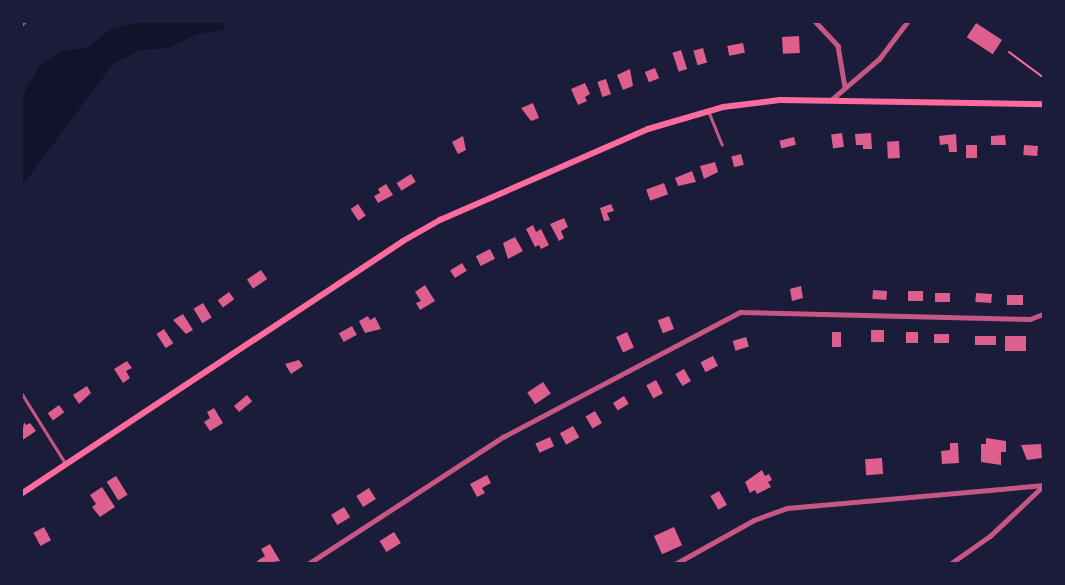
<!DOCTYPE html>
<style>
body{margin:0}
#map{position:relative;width:1065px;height:585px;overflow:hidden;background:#1b1b3a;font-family:"DejaVu Sans",sans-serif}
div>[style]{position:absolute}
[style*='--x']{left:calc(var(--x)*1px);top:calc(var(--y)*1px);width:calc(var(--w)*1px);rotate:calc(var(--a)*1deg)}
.water>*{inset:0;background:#12122b}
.building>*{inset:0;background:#dd5f8e;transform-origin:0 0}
.path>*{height:2px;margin:-1px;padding:0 1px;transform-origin:1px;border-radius:1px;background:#ff6b9d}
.service>*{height:2.5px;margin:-1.25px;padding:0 1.25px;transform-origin:1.25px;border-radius:1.25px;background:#c65784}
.minor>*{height:4.5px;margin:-2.25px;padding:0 2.25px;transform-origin:2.25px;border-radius:2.25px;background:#c65784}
.secondary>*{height:6px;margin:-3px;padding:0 3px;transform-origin:3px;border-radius:3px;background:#ff6b9d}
span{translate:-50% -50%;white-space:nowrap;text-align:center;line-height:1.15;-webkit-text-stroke:5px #1b1b3a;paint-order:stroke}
.frame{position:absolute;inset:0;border:23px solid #1b1b3a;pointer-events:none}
</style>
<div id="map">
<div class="water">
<div style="clip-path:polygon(139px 21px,227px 21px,223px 30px,197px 34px,168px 48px,140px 50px,113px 64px,21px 187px,21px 98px,41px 64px,63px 51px,87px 48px,110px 30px)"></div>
</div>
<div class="building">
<div style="left:976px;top:23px;width:31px;height:17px;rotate:33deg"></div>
<div style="left:799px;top:36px;width:17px;height:17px;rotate:87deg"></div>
<div style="left:743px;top:43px;width:10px;height:16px;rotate:79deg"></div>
<div style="left:703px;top:48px;width:15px;height:10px;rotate:74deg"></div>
<div style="left:681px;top:50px;width:20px;height:9px;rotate:72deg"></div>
<div style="left:655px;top:68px;width:11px;height:11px;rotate:68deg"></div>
<div style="clip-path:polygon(630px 69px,633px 86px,623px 90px,617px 75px)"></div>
<div style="left:606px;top:79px;width:16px;height:9px;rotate:72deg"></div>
<div style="clip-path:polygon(585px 83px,590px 94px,585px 97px,587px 101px,578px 105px,571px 89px)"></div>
<div style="clip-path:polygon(533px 103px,539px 118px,531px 121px,521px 108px)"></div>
<div style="left:842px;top:133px;width:14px;height:11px;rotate:82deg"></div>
<div style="clip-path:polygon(871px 133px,872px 149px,863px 149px,863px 145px,856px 145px,855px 134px)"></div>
<div style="clip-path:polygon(956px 134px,957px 152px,949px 152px,948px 144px,940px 145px,939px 136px)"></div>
<div style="clip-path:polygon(1005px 135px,1006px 145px,991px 145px,991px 136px)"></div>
<div style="clip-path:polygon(463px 136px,466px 150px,458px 154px,452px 142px)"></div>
<div style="left:794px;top:137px;width:8px;height:15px;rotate:76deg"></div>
<div style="left:899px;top:141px;width:17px;height:12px;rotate:87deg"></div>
<div style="left:966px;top:145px;width:11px;height:13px"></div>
<div style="left:1024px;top:145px;width:14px;height:10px;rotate:4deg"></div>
<div style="left:741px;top:154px;width:11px;height:10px;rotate:75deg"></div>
<div style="clip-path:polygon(715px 162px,718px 172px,704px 179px,700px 166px)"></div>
<div style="clip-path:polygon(692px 171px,696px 182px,678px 186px,675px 178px)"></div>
<div style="left:411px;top:174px;width:9px;height:17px;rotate:58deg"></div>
<div style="left:664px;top:183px;width:12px;height:19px;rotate:70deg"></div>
<div style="clip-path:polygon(386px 184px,393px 195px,378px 203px,374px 196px,380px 193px,378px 189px)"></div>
<div style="left:358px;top:204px;width:14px;height:9px;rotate:56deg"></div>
<div style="clip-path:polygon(611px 204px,614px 211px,607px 213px,610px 220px,604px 221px,600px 208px)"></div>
<div style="clip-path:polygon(564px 218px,568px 227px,561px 231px,564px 238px,559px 241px,550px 224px)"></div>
<div style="clip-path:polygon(533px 225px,536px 232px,541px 229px,549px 245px,541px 249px,539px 245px,535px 247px,526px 229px)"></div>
<div style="clip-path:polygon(515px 237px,523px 251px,508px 259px,503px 243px)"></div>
<div style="left:490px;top:249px;width:11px;height:16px;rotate:63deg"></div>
<div style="left:462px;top:263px;width:9px;height:14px;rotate:58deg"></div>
<div style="left:261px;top:270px;width:11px;height:17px;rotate:56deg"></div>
<div style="clip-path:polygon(425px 285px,435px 301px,420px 310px,416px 303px,421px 301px,415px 292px)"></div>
<div style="clip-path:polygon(801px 286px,803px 298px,792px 301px,790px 289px)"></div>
<div style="left:873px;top:290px;width:14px;height:9px;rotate:4deg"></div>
<div style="left:923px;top:291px;width:10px;height:15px;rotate:90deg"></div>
<div style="left:229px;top:292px;width:9px;height:14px;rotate:54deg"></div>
<div style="left:935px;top:293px;width:15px;height:9px"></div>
<div style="left:976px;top:293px;width:16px;height:9px;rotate:4deg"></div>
<div style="left:1007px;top:295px;width:16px;height:10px"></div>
<div style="left:203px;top:303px;width:17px;height:11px;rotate:59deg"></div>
<div style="clip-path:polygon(183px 314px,193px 330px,186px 334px,173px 320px)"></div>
<div style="clip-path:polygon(368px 316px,370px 320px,375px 317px,381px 329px,365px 333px,359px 321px)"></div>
<div style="left:669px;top:316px;width:14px;height:12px;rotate:69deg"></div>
<div style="left:352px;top:326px;width:10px;height:15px;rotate:61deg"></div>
<div style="left:164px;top:329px;width:17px;height:9px;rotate:57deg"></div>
<div style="left:871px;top:330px;width:13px;height:12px"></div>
<div style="left:627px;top:332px;width:17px;height:12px;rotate:66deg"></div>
<div style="left:832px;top:332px;width:9px;height:15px"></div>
<div style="left:906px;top:332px;width:12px;height:11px"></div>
<div style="left:934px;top:334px;width:15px;height:9px"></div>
<div style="left:975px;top:336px;width:21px;height:9px"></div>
<div style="left:1005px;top:336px;width:21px;height:15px"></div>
<div style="left:746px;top:337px;width:10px;height:14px;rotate:73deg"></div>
<div style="left:713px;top:356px;width:11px;height:14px;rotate:63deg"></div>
<div style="clip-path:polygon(299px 360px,303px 366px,291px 374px,285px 364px)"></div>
<div style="clip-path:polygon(127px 361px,132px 368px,126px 371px,130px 378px,123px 383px,114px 369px)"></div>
<div style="left:684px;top:369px;width:14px;height:10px;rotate:60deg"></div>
<div style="left:656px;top:380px;width:15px;height:11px;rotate:62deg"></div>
<div style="left:543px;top:382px;width:14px;height:19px;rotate:56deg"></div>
<div style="clip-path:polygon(87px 386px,91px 393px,79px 404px,73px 395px)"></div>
<div style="left:247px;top:395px;width:8px;height:17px;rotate:50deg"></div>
<div style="left:624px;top:396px;width:9px;height:13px;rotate:58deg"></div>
<div style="left:59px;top:405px;width:9px;height:14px;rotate:54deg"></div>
<div style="clip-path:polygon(214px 408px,223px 423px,210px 431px,204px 422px,210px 418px,207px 412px)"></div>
<div style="left:595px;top:411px;width:14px;height:11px;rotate:60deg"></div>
<div style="clip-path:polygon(24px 422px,26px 425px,30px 423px,36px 431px,21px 441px)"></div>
<div style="left:573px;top:426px;width:13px;height:15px;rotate:61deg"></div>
<div style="left:550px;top:437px;width:10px;height:16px;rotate:66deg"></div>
<div style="clip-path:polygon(986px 438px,1006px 441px,1006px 452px,1001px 452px,1001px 465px,981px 462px,981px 444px,986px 444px)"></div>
<div style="clip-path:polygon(950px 443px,958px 443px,959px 463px,942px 464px,941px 451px,950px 450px)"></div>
<div style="clip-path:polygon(1041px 444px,1042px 458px,1027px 460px,1021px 445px)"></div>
<div style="left:882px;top:458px;width:16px;height:17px;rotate:86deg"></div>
<div style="clip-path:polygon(762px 470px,765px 476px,769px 474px,772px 480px,768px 482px,771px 487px,757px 494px,755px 490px,750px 493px,745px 482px)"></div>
<div style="clip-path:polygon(487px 475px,491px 483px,482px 488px,485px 493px,477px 497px,470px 484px)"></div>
<div style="left:116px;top:476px;width:22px;height:11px;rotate:58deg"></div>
<div style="clip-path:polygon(102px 487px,115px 507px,100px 517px,92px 507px,96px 504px,90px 495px)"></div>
<div style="left:369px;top:488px;width:13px;height:15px;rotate:58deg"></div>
<div style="left:719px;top:491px;width:16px;height:10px;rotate:60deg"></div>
<div style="left:344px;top:507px;width:12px;height:15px;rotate:59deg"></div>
<div style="left:44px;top:527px;width:15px;height:12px;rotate:62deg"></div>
<div style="left:674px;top:527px;width:20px;height:22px;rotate:66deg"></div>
<div style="left:394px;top:532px;width:13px;height:17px;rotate:58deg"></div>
<div style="clip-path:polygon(270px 544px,280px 561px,259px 564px,257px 561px,265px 556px,261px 549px)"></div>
</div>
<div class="path">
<div style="--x:1009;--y:52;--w:44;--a:36.6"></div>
</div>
<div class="service">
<div style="--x:709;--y:112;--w:35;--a:68"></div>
<div style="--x:21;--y:392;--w:85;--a:58"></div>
</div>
<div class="minor">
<div style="--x:815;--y:21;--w:34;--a:47"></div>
<div style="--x:838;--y:46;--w:42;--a:80.3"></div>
<div style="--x:21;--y:24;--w:4;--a:-45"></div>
<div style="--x:831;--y:100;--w:63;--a:-40.5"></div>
<div style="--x:879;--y:59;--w:48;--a:-52.7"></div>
<div style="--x:308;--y:564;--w:233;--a:-33.1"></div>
<div style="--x:503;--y:437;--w:268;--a:-27.8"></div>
<div style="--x:740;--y:312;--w:290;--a:1.4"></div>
<div style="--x:1030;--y:319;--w:14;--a:-21"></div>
<div style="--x:675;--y:564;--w:90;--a:-29.1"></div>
<div style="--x:754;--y:520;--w:35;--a:-20"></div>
<div style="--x:787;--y:508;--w:258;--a:-5.1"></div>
<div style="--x:950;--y:564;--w:49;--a:-35"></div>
<div style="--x:990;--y:536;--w:73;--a:-43.3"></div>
</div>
<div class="secondary">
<div style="--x:21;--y:494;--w:458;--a:-33.5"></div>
<div style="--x:403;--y:241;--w:43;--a:-29.6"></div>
<div style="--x:440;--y:220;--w:227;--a:-23.6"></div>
<div style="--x:648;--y:129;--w:78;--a:-16.3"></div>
<div style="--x:723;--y:107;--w:57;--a:-7"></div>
<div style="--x:780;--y:100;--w:264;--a:0.9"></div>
</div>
<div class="frame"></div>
</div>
